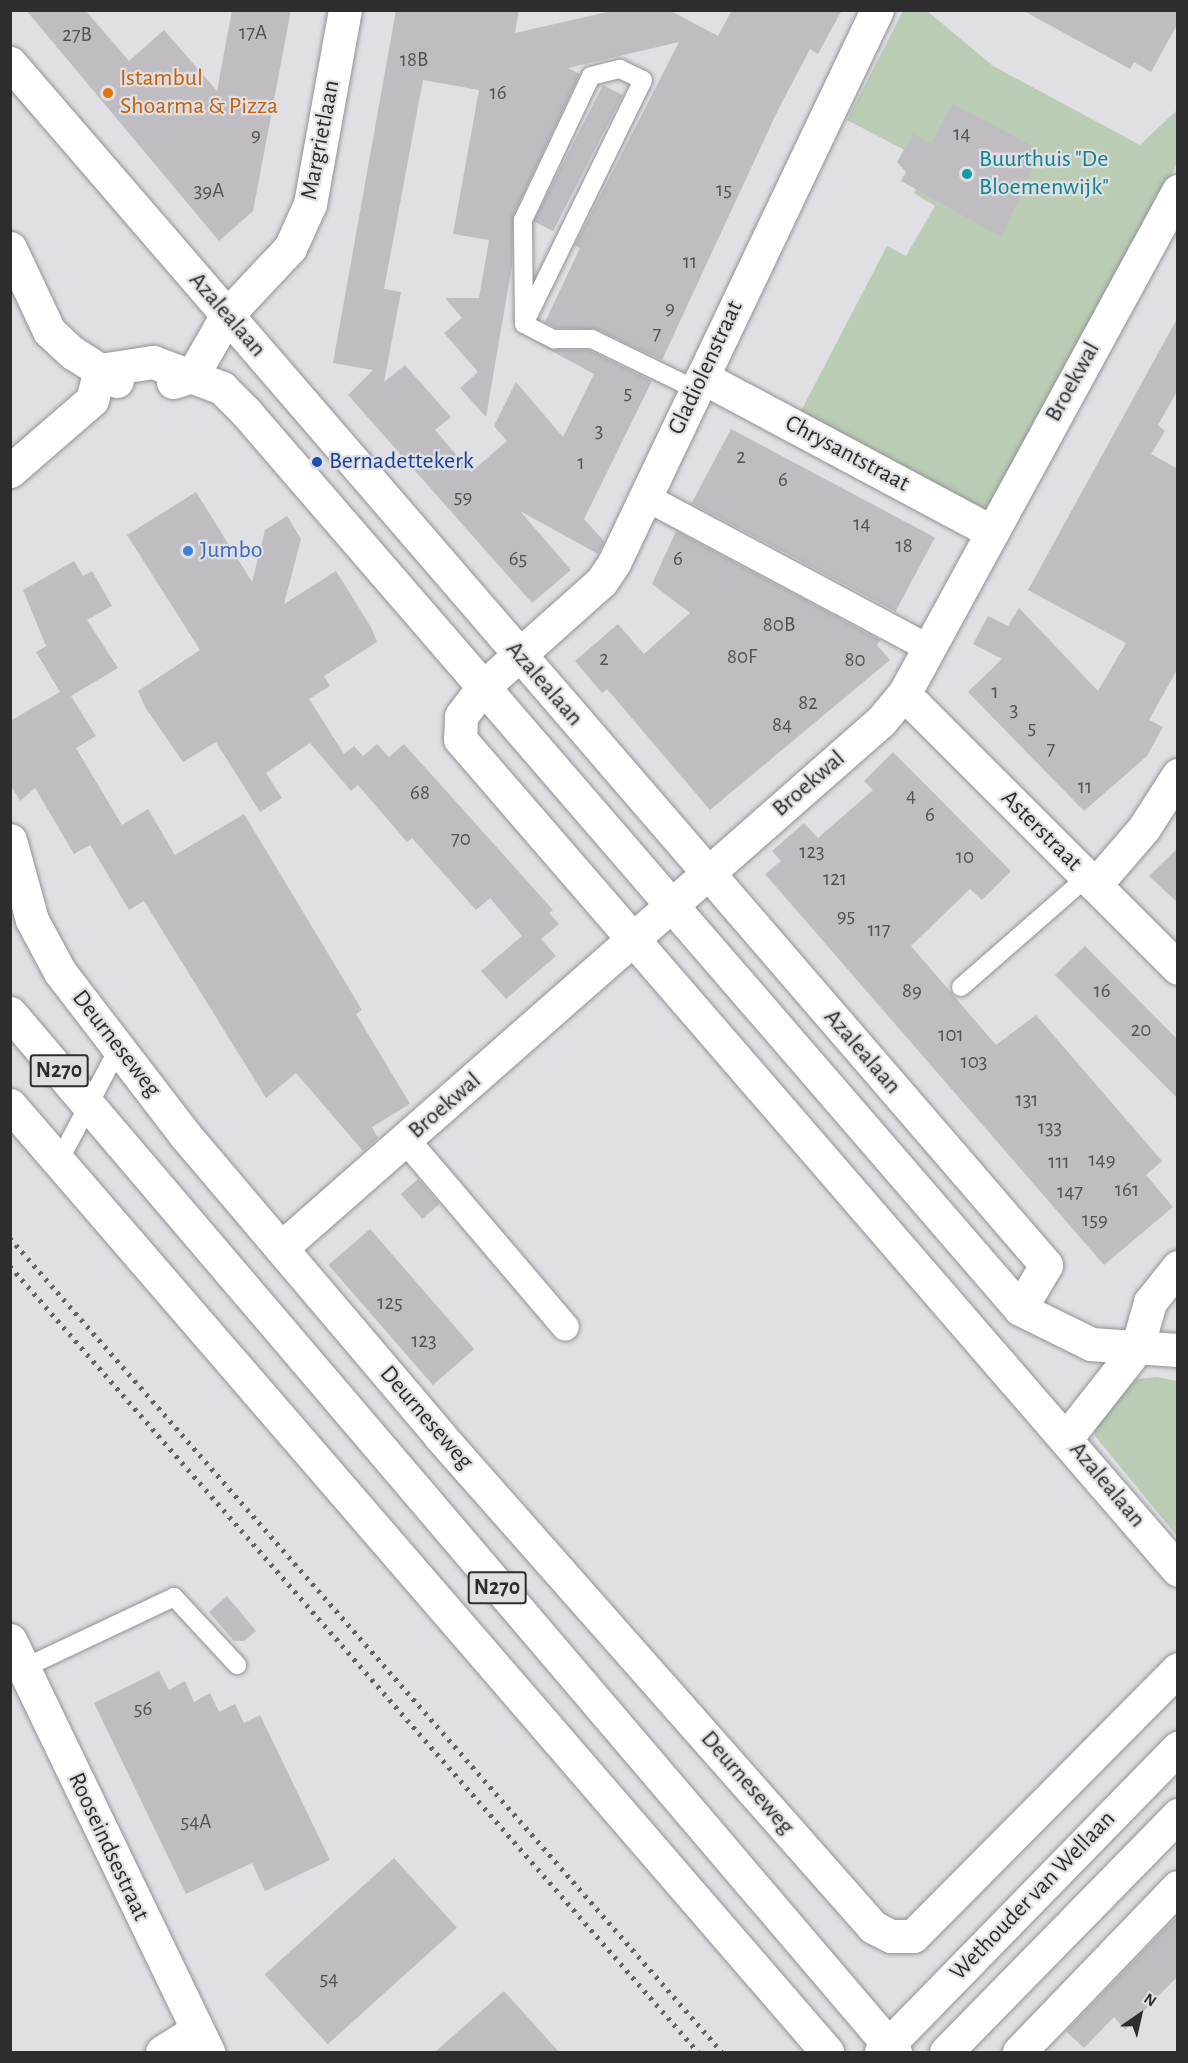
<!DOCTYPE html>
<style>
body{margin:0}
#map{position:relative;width:1188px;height:2063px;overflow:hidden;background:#dfdfe4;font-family:"Alegreya Sans",sans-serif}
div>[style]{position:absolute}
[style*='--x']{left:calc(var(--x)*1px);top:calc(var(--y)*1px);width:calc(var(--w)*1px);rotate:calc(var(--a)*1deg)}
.green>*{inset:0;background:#baccb4}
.building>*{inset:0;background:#bfbdc2;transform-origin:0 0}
.roads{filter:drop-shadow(0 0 2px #919296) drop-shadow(0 0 2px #919296)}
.service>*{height:18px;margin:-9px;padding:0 9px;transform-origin:9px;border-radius:9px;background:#fff}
.pedestrian>*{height:27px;margin:-13.5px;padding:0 13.5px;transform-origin:13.5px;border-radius:13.5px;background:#fff}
.minor>*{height:33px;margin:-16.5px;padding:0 16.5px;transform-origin:16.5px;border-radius:16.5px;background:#fff}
.secondary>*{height:33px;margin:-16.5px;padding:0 16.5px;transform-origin:16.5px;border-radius:16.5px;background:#fff}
.primary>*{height:33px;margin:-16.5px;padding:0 16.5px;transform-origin:16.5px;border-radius:16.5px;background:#fff}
.rail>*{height:4.5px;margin-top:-2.25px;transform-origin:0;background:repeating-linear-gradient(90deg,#636366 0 3px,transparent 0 9px)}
.dots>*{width:16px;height:16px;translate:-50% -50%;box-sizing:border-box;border:3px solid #dfdfe4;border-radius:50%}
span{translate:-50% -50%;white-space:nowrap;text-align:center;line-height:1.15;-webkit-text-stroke:4.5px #dfdfe4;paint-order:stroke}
.number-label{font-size:21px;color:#525154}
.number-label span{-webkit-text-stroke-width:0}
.shield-label span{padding:2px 4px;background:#dfdfe4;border:2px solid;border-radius:4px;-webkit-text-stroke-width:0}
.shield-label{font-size:22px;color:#2d2d2f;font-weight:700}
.food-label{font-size:24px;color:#c56008}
.left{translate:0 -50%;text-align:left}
.street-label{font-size:24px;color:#2d2d2f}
.culture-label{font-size:24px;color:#0d838f}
.transit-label{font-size:24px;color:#164399}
.shop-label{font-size:24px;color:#366cbe}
.frame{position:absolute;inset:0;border:12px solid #2d2d2f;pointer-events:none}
.north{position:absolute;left:1110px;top:1985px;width:60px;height:60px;-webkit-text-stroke:4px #dfdfe4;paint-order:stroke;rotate:34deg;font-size:16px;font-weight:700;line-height:24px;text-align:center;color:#2d2d2f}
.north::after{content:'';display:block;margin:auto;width:21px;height:27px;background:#2d2d2f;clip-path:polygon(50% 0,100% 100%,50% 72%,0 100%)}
</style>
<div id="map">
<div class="green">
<div style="clip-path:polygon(903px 11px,927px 11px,993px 66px,1140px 145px,1177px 110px,1177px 164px,980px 520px,801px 411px,887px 246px,906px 256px,935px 206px,914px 193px,923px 177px,920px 158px,847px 120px)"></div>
<div style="clip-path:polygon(1157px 1377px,1177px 1381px,1177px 1536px,1095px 1436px,1095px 1424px,1126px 1380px)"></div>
</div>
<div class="building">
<div style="clip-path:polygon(26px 10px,85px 10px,129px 61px,164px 30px,217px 91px,232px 10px,291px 10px,253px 211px,219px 241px)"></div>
<div style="clip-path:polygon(396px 10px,519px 10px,515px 33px,616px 10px,669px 10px,718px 36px,732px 10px,842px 10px,818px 54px,810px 49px,778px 110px,662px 360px,596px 329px,557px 328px,545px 322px,580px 248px,575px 245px,679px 42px,568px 68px,580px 74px,513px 216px,512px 266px,486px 417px,460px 388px,478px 372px,444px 333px,462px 318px,445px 298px,479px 298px,489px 240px,453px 234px,479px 90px,423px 80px,384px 289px,401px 292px,384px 382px,405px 365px,451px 417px,435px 430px,471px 472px,507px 441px,494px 426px,516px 382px,563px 437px,594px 374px,535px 342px,553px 350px,589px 350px,652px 381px,584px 519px,604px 541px,598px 554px,520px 511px,571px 570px,532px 603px,348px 395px,373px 370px,333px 363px)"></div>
<div style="clip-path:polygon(1022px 10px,1178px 10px,1178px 23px,1151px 72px,1134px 62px,1130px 69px)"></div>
<div style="left:603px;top:85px;width:22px;height:153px;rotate:27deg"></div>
<div style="clip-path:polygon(952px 103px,1041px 151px,1001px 237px,901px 181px,906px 172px,897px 162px,913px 134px,931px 144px)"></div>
<div style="clip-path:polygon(1178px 317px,1178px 390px,1158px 425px,1165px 431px,1151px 454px,1178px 469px,1178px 668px,1149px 720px,1163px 727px,1147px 756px,1084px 811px,968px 692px,1002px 659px,973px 644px,988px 616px,1008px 626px,1019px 608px,1098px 691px,1126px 643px,1028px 590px)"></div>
<div style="left:731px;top:429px;width:231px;height:84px;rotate:28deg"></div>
<div style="clip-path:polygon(196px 492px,252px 582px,265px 530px,287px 516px,301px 539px,284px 604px,336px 571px,372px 629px,377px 642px,324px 676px,330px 686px,309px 699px,344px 754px,354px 746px,363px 756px,377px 744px,389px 757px,404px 744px,553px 910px,549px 913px,559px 924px,541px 939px,556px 956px,506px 999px,481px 971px,522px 936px,490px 898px,476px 910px,412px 838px,407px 842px,358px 785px,351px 791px,310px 743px,266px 773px,282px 798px,260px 812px,216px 742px,183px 762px,145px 707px,138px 691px,200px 650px,127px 535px)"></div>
<div style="clip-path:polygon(676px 531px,880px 640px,877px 645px,890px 660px,710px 810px,607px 689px,602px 693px,575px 661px,618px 624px,644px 654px,690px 613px,652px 584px)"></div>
<div style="clip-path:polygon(74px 561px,83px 576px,92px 571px,112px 606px,87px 620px,118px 668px,71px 696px,96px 736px,76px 748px,122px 825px,148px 809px,175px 855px,244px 814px,362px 1010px,356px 1014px,410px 1104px,372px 1127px,378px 1138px,363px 1151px,296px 1073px,266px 1098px,144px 901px,129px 910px,90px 845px,74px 854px,35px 788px,20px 801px,10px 784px,10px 721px,60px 692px,36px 652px,46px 646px,23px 590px)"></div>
<div style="clip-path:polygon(893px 752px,1011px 871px,982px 900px,970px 889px,911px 946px,996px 1045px,1036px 1015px,1162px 1161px,1146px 1175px,1173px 1207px,1104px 1265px,765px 874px,781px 861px,772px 851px,804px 823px,818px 838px,873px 790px,864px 781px)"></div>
<div style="clip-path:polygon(1178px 848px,1178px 903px,1149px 876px)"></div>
<div style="clip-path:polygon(1085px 946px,1178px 1040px,1178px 1099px,1055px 975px)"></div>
<div style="left:418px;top:1179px;width:33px;height:23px;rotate:49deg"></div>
<div style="left:370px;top:1229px;width:159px;height:55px;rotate:49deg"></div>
<div style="clip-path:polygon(227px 1596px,256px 1631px,244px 1641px,234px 1641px,209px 1612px)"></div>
<div style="clip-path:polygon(159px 1671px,169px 1690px,185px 1681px,194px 1702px,210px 1693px,219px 1712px,235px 1704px,244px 1723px,260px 1715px,330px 1860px,265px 1891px,252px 1863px,186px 1894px,94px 1703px)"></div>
<div style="left:394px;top:1858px;width:94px;height:174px;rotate:48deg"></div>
<div style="clip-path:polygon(1178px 1915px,1178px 1976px,1125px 2030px,1114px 2017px,1084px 2048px,1066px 2031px)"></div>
<div style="clip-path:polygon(504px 1991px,559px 2052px,435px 2052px)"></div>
</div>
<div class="roads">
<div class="service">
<div style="--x:524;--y:324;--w:104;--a:-90.6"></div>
<div style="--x:523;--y:220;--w:159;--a:-64.7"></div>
<div style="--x:591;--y:76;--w:30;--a:-14"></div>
<div style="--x:620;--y:69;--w:25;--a:26"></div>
<div style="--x:643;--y:80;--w:271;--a:116"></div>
<div style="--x:524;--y:324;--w:34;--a:27"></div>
<div style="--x:554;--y:339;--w:38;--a:0"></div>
<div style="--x:592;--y:339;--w:114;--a:25.9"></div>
<div style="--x:961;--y:987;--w:167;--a:-41.1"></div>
<div style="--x:59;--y:1161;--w:129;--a:-62.2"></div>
<div style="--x:24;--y:1668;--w:166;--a:-25.3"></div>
<div style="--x:174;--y:1597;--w:93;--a:47.2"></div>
</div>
<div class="pedestrian">
<div style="--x:646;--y:497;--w:321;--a:28.1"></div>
<div style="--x:406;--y:1140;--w:245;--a:49.6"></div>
</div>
<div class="minor">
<div style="--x:877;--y:10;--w:612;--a:115.44"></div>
<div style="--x:614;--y:563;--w:23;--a:124"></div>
<div style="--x:601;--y:582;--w:158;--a:138.3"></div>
<div style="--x:483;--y:687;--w:36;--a:127"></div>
<div style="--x:461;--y:716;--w:23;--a:92"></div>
<div style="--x:460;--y:739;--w:1098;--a:49.17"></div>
<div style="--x:10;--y:63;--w:1587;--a:49.24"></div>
<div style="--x:1046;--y:1265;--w:51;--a:120.6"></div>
<div style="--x:10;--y:248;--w:92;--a:64.8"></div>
<div style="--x:49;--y:331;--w:33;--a:43"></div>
<div style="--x:73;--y:353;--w:52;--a:32.5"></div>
<div style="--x:100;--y:370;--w:54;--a:-8.6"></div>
<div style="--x:153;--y:362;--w:74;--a:20.6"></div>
<div style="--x:222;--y:388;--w:33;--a:45"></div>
<div style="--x:245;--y:411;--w:1186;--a:49.2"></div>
<div style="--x:1020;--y:1309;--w:79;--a:26.2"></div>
<div style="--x:1091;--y:1344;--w:87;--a:3.9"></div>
<div style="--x:702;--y:377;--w:329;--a:28.1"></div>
<div style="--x:173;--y:382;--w:20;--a:-18"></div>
<div style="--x:192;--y:376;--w:70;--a:-60.2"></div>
<div style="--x:227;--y:315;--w:92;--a:-46.8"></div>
<div style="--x:290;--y:248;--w:48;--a:-65.6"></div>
<div style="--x:310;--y:204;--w:197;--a:-79.8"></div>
<div style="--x:10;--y:471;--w:108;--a:-40.9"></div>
<div style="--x:92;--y:400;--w:31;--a:-75"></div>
<div style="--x:904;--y:694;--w:387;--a:45"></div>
<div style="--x:10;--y:840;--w:83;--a:74.6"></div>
<div style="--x:32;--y:920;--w:59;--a:61.7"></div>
<div style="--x:60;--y:972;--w:205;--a:52.5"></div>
<div style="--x:185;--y:1135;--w:393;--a:49.7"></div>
<div style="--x:439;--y:1435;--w:656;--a:48.58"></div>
<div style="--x:873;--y:1927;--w:20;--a:27"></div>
<div style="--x:891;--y:1936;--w:22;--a:0"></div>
<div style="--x:913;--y:1936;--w:376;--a:-45.2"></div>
<div style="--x:1095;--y:885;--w:75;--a:-49.3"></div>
<div style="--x:1144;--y:828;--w:63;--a:-57.3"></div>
<div style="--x:281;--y:1248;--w:799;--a:-41.29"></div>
<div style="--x:881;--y:721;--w:35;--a:-50"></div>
<div style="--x:904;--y:694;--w:573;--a:-61.42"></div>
<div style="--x:1067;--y:1437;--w:113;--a:-51.8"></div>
<div style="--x:1137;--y:1348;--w:48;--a:-74.2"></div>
<div style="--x:1150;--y:1302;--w:45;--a:-51.3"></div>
<div style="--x:10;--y:1640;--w:457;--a:64.3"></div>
<div style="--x:162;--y:2052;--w:39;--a:-32"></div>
<div style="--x:1019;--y:2052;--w:229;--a:-46.1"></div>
</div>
<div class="secondary">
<div style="--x:881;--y:2052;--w:425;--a:-45.7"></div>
<div style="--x:946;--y:2052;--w:332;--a:-45.6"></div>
</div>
<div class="primary">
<div style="--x:10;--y:1013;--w:1365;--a:49.58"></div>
<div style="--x:10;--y:1105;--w:1251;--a:49.21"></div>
</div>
</div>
<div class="rail">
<div style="--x:10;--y:1238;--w:1081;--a:48.82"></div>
<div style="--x:10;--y:1266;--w:1045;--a:48.8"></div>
</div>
<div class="dots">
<div style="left:108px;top:93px;background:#e8710a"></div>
<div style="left:967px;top:174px;background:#0f9aa8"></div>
<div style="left:317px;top:462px;background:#1a4fb4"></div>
<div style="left:188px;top:551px;background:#3f7fe0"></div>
</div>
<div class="number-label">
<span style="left:253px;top:33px">17A</span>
<span style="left:77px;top:35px">27B</span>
<span style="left:414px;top:60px">18B</span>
<span style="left:498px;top:93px">16</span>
<span style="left:962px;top:134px">14</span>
<span style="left:256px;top:135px">9</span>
<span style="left:724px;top:190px">15</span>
<span style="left:209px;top:191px">39A</span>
<span style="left:690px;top:262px">11</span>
<span style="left:670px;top:308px">9</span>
<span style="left:657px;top:334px">7</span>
<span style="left:628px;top:393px">5</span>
<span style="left:599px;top:431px">3</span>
<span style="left:741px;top:457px">2</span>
<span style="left:581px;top:463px">1</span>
<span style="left:783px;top:480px">6</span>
<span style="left:463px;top:497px">59</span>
<span style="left:862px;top:524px">14</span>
<span style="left:904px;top:546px">18</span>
<span style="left:518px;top:559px">65</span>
<span style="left:678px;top:559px">6</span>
<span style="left:779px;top:625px">80B</span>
<span style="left:742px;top:657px">80F</span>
<span style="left:604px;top:659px">2</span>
<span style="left:855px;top:660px">80</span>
<span style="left:995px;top:692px">1</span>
<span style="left:808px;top:703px">82</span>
<span style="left:1014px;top:710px">3</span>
<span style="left:782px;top:725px">84</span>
<span style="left:1032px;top:728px">5</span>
<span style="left:1051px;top:749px">7</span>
<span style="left:1085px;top:787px">11</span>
<span style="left:420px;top:793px">68</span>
<span style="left:911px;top:796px">4</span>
<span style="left:930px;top:815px">6</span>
<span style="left:461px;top:839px">70</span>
<span style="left:812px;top:852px">123</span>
<span style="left:965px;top:857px">10</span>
<span style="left:835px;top:879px">121</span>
<span style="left:846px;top:916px">95</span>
<span style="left:879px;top:930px">117</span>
<span style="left:912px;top:991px">89</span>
<span style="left:1102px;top:991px">16</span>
<span style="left:1141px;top:1030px">20</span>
<span style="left:951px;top:1035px">101</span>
<span style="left:974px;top:1062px">103</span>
<span style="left:1027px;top:1100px">131</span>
<span style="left:1050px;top:1128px">133</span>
<span style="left:1102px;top:1160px">149</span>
<span style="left:1059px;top:1162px">111</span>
<span style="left:1127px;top:1190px">161</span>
<span style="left:1070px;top:1192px">147</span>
<span style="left:1095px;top:1220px">159</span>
<span style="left:390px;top:1303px">125</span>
<span style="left:424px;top:1341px">123</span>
<span style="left:143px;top:1709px">56</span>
<span style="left:196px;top:1822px">54A</span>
<span style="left:329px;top:1979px">54</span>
</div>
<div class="shield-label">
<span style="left:59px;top:1071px">N270</span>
<span style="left:497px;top:1588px">N270</span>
</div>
<div class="food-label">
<span class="left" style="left:120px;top:93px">Istambul<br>Shoarma &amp; Pizza</span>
</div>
<div class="street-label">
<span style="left:321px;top:140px;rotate:-79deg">Margrietlaan</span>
<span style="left:227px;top:315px;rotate:49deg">Azalealaan</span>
<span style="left:706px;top:368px;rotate:-65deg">Gladiolenstraat</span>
<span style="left:1073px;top:382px;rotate:-61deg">Broekwal</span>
<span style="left:847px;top:454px;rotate:28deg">Chrysantstraat</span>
<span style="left:544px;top:684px;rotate:49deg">Azalealaan</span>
<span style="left:809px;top:784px;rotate:-41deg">Broekwal</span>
<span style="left:1041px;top:831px;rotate:45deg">Asterstraat</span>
<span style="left:116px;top:1044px;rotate:52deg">Deurneseweg</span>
<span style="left:862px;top:1052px;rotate:49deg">Azalealaan</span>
<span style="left:445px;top:1106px;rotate:-41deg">Broekwal</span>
<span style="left:426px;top:1418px;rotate:49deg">Deurneseweg</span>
<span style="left:1107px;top:1485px;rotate:50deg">Azalealaan</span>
<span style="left:747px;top:1783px;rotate:49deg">Deurneseweg</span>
<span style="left:108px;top:1847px;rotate:65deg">Rooseindsestraat</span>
<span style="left:1033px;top:1896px;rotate:-46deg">Wethouder van Wellaan</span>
</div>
<div class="culture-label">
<span class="left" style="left:979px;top:174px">Buurthuis "De<br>Bloemenwijk"</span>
</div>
<div class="transit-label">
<span class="left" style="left:329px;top:462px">Bernadettekerk</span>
</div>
<div class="shop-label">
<span class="left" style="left:200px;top:551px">Jumbo</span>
</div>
<div class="frame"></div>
<div class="north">N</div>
</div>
